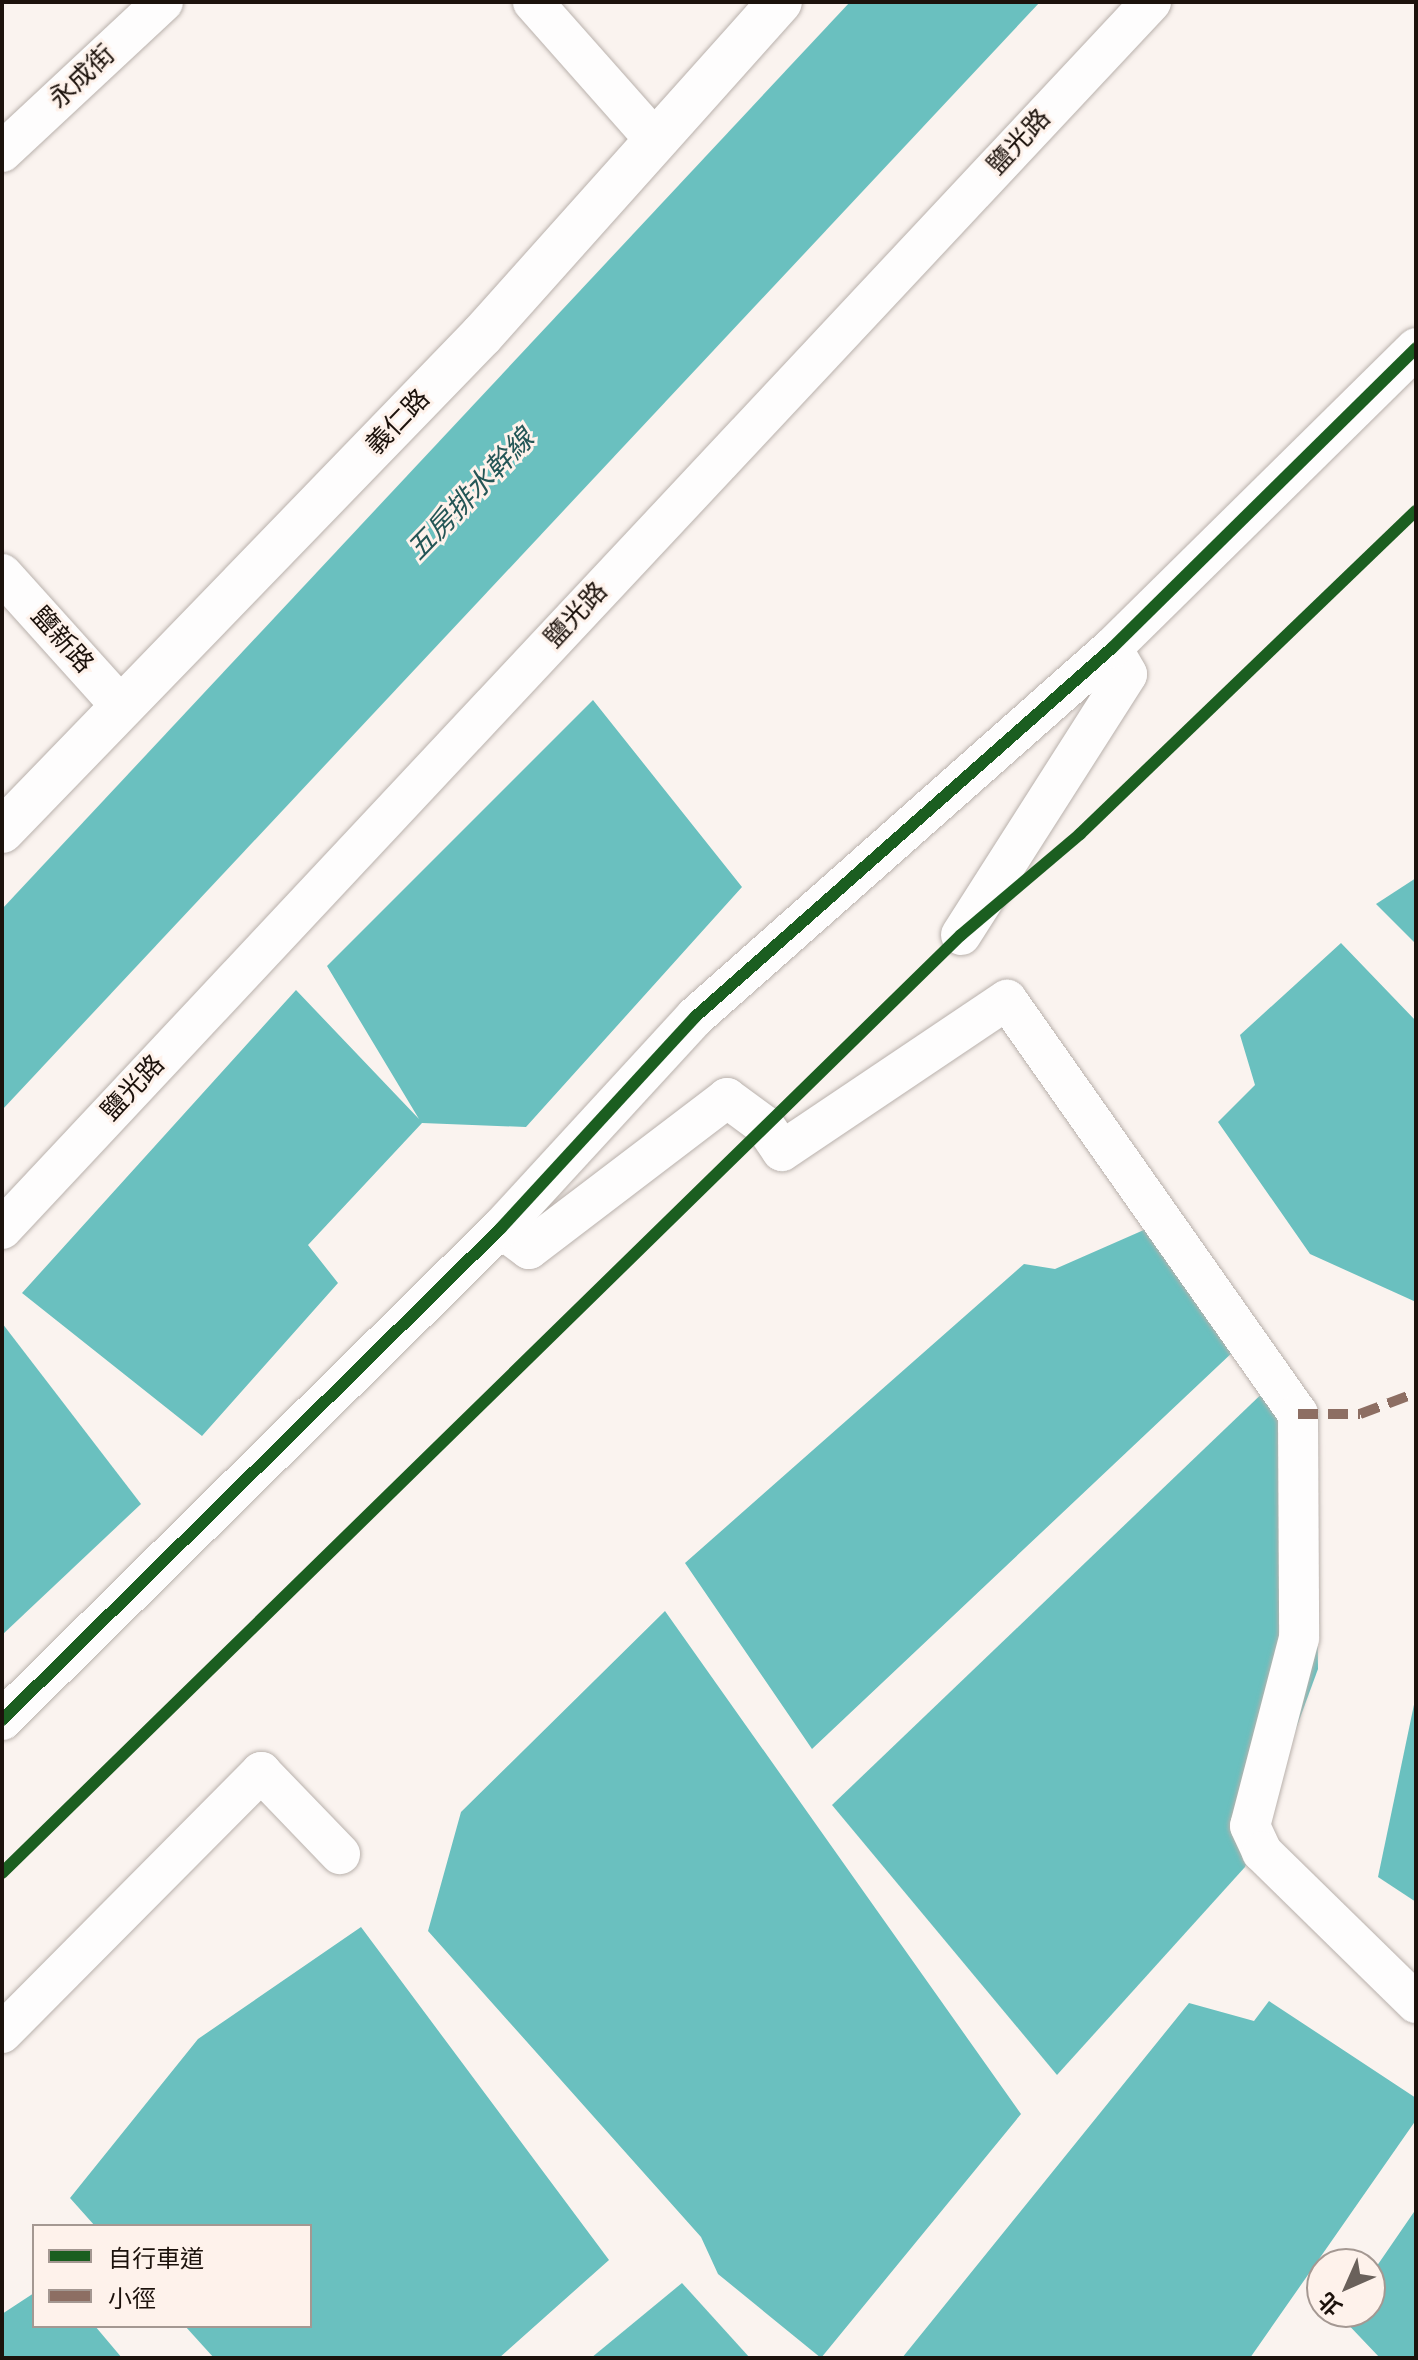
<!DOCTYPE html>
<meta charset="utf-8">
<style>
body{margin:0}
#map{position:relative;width:1418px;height:2360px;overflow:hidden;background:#faf3ef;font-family:Montserrat,"Noto Sans TC",sans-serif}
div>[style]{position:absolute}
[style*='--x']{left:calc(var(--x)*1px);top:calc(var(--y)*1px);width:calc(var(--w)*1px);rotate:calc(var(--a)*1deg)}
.water>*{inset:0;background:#6ac0bf}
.roads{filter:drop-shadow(0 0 2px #b9b1ac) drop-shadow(0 0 2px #b9b1ac)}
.street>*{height:40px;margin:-20px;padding:0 20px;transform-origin:20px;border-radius:20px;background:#fefdfd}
.secondary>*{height:44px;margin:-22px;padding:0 22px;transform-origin:22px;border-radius:22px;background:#fefdfd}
.quiet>*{height:10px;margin-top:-5px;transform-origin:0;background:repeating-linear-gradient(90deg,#8d6e63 0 20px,transparent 0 30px)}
.cycleway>*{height:12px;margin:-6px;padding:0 6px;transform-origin:6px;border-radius:6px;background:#1b5e20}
span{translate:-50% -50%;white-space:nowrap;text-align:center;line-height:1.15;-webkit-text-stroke:6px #fef2eb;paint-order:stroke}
.street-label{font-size:26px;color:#1c120c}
.water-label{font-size:28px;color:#245656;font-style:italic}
.frame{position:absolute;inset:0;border:4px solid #1c120c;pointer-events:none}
.legend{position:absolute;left:32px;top:2224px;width:280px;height:104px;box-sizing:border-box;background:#fef2eb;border:2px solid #a49892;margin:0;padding:10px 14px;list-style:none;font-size:24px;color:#1c120c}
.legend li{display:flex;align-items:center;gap:16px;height:40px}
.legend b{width:40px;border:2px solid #a49892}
.north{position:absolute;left:1306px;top:2248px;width:80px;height:80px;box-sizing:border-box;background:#fef2eb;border:2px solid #a49892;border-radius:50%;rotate:225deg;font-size:22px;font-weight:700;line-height:32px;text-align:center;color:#1c120c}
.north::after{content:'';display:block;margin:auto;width:28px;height:36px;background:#6a615b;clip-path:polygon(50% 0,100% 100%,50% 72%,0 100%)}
</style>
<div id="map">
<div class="water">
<div style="clip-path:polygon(850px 2px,1040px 2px,2px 1110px,2px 909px)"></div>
<div style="clip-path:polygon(593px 700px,742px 887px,526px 1127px,422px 1123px,308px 1245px,338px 1283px,202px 1436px,22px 1293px,296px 990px,419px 1119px,327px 966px)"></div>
<div style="clip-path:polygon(1416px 878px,1416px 944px,1376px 904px)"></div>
<div style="clip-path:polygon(1341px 943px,1416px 1021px,1416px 1302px,1310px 1254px,1218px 1122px,1255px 1085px,1240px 1035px)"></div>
<div style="clip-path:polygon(1162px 1222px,1253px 1333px,812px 1749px,685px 1563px,1024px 1264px,1055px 1269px)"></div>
<div style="clip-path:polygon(2px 1323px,141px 1504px,2px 1635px)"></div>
<div style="clip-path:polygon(1274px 1382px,1315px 1497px,1318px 1669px,1245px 1867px,1057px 2075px,832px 1805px)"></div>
<div style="clip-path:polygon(665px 1611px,1021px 2114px,821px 2358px,718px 2274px,701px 2237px,428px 1931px,461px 1812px)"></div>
<div style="clip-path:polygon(1416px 1695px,1416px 1902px,1378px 1877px)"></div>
<div style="clip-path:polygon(361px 1927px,609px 2260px,499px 2358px,214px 2358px,185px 2326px,310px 2326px,310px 2226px,95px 2226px,70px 2198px,198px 2039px)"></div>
<div style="clip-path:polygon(1269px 2001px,1416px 2098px,1416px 2120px,1250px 2358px,902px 2358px,1189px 2003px,1254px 2021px)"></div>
<div style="clip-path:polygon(1416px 2209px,1416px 2358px,1380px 2358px,1341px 2317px,1345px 2312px,1370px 2312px,1370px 2276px)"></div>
<div style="clip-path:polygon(682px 2283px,750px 2358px,591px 2358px)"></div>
<div style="clip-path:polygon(34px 2293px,34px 2326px,95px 2326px,122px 2358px,2px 2358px,2px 2314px)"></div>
</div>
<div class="roads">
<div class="street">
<div style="--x:533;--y:2;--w:186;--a:48.5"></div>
<div style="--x:2;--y:152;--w:220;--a:-43"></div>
<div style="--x:2;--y:574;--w:178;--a:48"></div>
<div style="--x:961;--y:935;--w:309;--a:-57.5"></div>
<div style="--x:1127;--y:674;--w:30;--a:-120"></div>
<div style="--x:501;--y:1228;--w:35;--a:37"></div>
<div style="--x:529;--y:1249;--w:249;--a:-37.3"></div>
<div style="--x:727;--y:1098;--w:47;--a:36.4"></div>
<div style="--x:765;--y:1126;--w:30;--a:56"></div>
<div style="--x:782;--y:1151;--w:271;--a:-33.9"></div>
<div style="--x:1007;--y:1000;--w:506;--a:54.9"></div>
<div style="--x:1298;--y:1414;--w:224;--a:89.7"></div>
<div style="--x:1299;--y:1638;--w:194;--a:104.6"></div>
<div style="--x:1250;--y:1826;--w:29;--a:65"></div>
<div style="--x:1262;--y:1852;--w:216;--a:44.4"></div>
<div style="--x:2;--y:1229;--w:1681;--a:-46.88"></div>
<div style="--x:2;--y:1720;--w:701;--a:-44.6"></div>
<div style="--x:501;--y:1228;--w:287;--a:-47.4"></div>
<div style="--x:695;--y:1017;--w:557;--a:-41.51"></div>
<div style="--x:1112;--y:648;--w:427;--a:-44.6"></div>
<div style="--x:2;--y:2033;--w:368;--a:-45.2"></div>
<div style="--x:261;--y:1772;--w:114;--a:46.1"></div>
</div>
<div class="secondary">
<div style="--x:2;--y:831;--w:690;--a:-45.94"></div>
<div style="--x:482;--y:335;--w:447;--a:-48.2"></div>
</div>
</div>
<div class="quiet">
<div style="--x:1298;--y:1414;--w:62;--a:0"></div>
<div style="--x:1360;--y:1414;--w:60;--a:-20.6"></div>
</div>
<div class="cycleway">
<div style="--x:2;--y:1720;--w:701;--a:-44.6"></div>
<div style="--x:501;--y:1228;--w:287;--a:-47.4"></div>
<div style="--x:695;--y:1017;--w:557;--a:-41.51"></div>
<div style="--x:1112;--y:648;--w:427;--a:-44.6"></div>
<div style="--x:2;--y:1873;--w:1341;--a:-44.37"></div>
<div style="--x:961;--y:935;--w:156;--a:-40.3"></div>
<div style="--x:1080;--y:834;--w:466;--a:-43.9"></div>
</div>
<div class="street-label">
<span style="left:82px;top:77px;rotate:-43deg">永成街</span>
<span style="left:1019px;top:142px;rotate:-47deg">鹽光路</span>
<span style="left:398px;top:422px;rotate:-46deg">義仁路</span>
<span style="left:576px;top:615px;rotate:-47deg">鹽光路</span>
<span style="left:62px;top:640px;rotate:48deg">鹽新路</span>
<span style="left:133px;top:1088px;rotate:-47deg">鹽光路</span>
</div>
<div class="water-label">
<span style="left:470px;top:494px;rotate:-46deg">五房排水幹線</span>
</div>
<div class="frame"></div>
<ul class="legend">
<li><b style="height:10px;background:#1b5e20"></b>自行車道</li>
<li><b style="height:10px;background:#8d6e63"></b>小徑</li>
</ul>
<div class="north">北</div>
</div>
